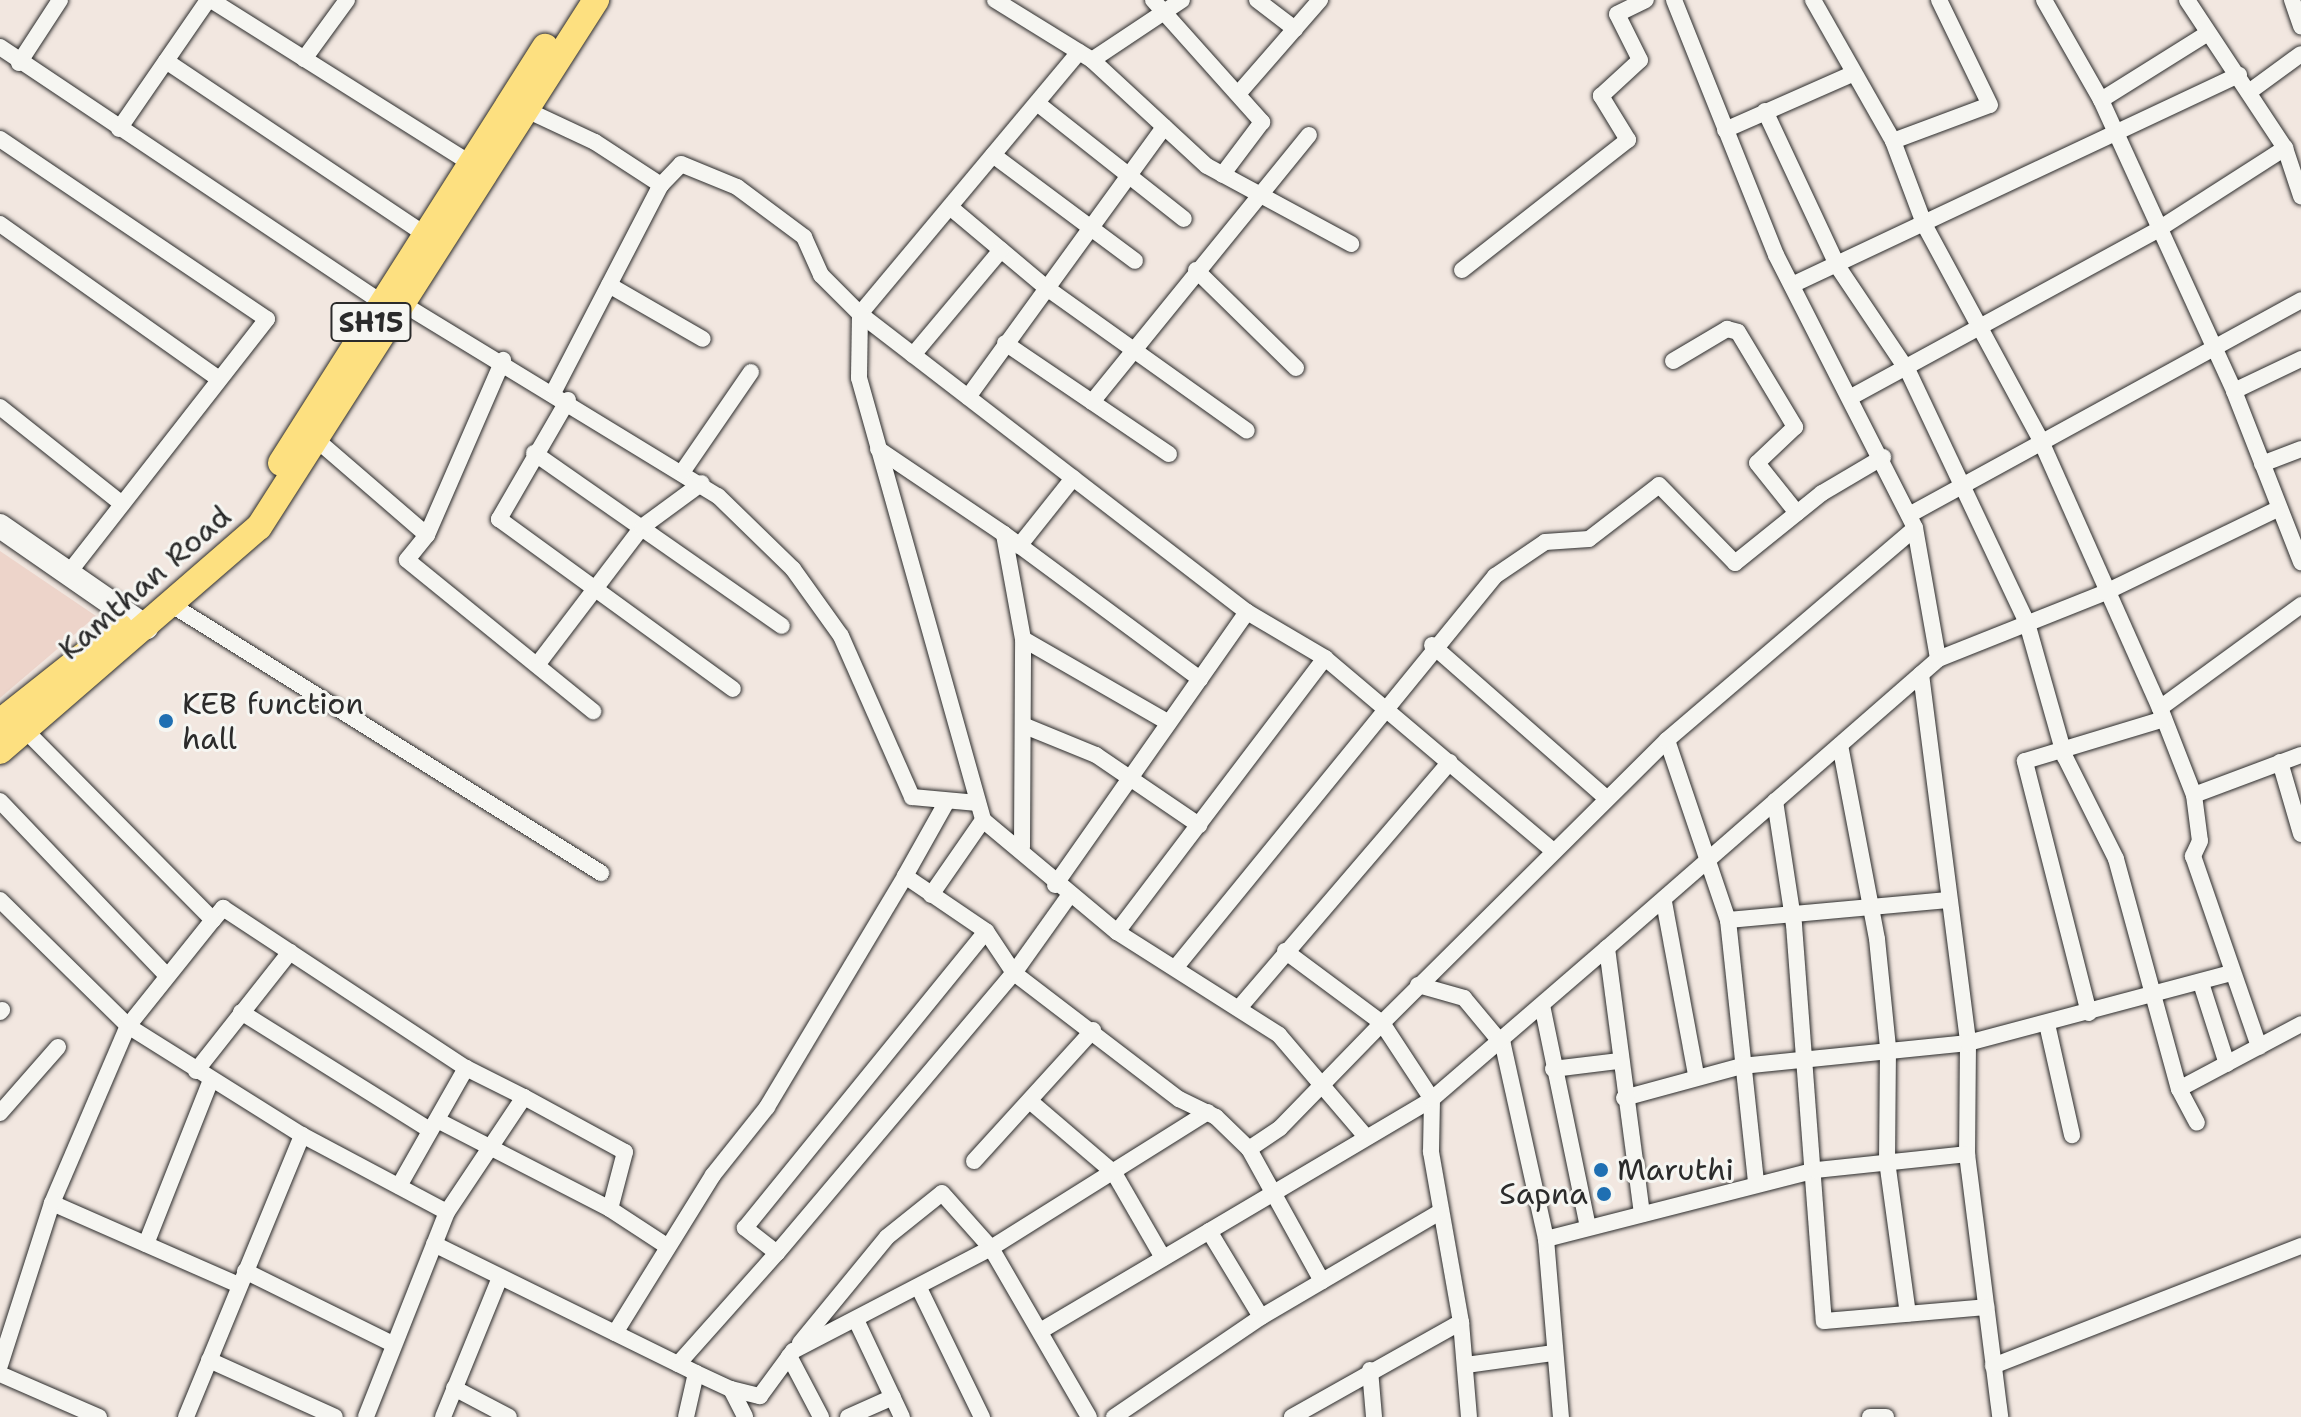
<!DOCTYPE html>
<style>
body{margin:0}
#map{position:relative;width:2301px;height:1417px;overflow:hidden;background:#f2e7e0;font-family:"Shantell Sans",sans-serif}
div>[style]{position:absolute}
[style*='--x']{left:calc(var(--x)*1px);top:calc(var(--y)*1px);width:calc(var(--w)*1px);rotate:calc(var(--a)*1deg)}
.built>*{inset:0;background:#edd4ca}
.roads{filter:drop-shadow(0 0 2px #2b2b2b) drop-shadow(0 0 2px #2b2b2b)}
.minor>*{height:16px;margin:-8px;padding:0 8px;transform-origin:8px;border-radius:8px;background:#f6f6f2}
.secondary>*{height:24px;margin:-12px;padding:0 12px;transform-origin:12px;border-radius:12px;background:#f6f6f2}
.primary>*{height:26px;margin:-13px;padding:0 13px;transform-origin:13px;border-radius:13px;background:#fde080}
.dots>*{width:22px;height:22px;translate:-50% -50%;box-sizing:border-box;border:4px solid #f6f6f2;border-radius:50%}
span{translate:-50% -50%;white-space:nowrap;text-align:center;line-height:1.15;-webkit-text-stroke:6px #f6f6f2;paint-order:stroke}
.shield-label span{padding:2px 6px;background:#f6f6f2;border:2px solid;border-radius:6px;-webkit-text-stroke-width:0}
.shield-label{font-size:28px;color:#2b2b2b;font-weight:700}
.street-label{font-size:30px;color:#2b2b2b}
.poi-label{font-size:30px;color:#2b2b2b}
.left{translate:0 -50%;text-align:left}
.right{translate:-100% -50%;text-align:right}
</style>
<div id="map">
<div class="built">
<div style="clip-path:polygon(0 551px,96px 616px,0 698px)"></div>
</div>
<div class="roads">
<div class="minor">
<div style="--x:211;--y:0;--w:307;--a:32.2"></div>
<div style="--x:995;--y:0;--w:114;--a:31.7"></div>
<div style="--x:1092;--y:60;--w:156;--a:42.7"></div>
<div style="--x:1207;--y:166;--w:164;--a:28.4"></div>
<div style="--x:1153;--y:0;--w:164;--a:48.2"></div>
<div style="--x:1262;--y:122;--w:66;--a:127"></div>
<div style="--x:1257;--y:0;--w:48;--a:37.3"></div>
<div style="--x:1674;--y:0;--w:275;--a:68.2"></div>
<div style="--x:1776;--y:255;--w:306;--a:63"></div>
<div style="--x:1915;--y:528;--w:133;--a:80"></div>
<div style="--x:1813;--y:0;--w:162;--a:60.4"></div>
<div style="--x:1893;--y:141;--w:91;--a:69.4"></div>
<div style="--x:1925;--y:226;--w:242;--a:61.6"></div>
<div style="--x:2040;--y:439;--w:295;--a:66"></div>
<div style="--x:2160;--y:708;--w:93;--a:68.7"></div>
<div style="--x:2194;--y:795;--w:46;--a:82.6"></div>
<div style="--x:2200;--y:841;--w:17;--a:115"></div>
<div style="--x:2193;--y:856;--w:202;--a:70.9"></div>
<div style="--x:2044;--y:0;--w:115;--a:60.3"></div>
<div style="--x:2101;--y:100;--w:320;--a:65.4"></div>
<div style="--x:2234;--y:391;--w:184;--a:68.6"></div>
<div style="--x:2187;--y:0;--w:178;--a:56.5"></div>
<div style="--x:2285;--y:148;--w:51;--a:71.6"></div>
<div style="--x:2292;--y:0;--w:28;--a:71"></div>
<div style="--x:0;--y:47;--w:460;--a:33.8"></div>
<div style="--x:1079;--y:52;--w:341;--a:129.9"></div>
<div style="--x:860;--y:314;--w:488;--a:37.6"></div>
<div style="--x:1247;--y:612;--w:91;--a:30.5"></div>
<div style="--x:1325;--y:658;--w:299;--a:40.2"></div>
<div style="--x:304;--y:59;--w:73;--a:-53.9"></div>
<div style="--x:1092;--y:60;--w:108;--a:-33.7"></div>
<div style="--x:166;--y:61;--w:313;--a:33.8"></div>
<div style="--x:19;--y:63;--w:75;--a:-56.9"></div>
<div style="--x:2249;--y:92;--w:64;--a:-36.2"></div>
<div style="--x:1238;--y:94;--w:125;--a:-48.9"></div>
<div style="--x:2101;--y:100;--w:123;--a:-32"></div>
<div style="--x:1037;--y:103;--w:187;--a:38.3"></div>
<div style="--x:518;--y:106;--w:85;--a:25.1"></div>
<div style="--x:595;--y:142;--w:79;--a:33.1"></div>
<div style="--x:1765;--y:111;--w:172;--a:64.9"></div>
<div style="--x:1838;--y:267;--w:125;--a:56.1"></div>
<div style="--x:1908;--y:371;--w:279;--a:64.7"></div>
<div style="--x:2027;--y:623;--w:139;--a:74.2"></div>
<div style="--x:2065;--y:757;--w:114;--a:63.4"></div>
<div style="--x:2116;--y:859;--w:238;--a:74.7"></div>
<div style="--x:2179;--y:1089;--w:38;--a:62"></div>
<div style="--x:119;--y:129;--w:157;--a:-55.4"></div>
<div style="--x:1725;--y:130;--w:141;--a:-23.8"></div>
<div style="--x:0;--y:139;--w:322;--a:34"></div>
<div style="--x:267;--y:319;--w:320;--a:128"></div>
<div style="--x:1893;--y:141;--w:103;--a:-20.4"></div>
<div style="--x:1990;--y:105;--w:117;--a:-115.9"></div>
<div style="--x:993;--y:155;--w:177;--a:36.7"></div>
<div style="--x:950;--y:207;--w:123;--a:40"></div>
<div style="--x:1044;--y:286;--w:249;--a:35.5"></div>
<div style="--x:0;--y:224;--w:268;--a:35.3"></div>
<div style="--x:1196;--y:270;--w:140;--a:44.4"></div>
<div style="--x:1462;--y:270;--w:211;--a:-38.1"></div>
<div style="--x:1628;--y:140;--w:52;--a:-121.5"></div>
<div style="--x:1601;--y:96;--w:53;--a:-42.7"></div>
<div style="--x:1640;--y:60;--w:51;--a:-116.6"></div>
<div style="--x:1617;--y:14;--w:32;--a:-26"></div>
<div style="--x:609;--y:285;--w:108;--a:29.9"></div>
<div style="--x:1792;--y:285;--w:494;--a:-25.2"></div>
<div style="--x:403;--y:304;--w:369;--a:31.4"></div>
<div style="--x:718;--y:496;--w:105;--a:44.2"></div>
<div style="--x:793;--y:569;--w:82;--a:54.4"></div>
<div style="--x:841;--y:636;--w:176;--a:66.2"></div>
<div style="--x:912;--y:797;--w:66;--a:5.2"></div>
<div style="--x:1005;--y:343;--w:198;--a:34.1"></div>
<div style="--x:913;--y:355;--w:137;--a:-50"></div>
<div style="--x:1673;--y:361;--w:63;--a:-30.7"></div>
<div style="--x:1727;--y:329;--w:11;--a:15"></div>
<div style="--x:1738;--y:332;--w:111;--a:59"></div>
<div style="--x:1795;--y:427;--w:52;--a:136.5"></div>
<div style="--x:1757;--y:463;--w:64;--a:51.3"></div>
<div style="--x:554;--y:391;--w:232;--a:-62.6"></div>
<div style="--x:661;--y:185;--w:29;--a:-46"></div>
<div style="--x:681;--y:164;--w:61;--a:22.3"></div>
<div style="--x:737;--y:187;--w:84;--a:36.7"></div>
<div style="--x:804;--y:237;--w:42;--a:65.9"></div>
<div style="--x:821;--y:275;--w:55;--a:45"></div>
<div style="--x:860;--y:314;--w:64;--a:90.9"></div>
<div style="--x:859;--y:378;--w:459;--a:74.3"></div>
<div style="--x:2234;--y:391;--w:74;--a:-25.5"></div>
<div style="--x:1853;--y:396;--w:349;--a:-28.6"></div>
<div style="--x:2159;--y:229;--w:150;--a:-32.7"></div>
<div style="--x:968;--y:397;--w:334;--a:-54"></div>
<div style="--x:568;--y:400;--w:138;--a:120.1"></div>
<div style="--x:499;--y:519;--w:289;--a:36"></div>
<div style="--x:1092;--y:402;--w:344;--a:-50.9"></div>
<div style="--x:0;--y:407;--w:156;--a:38.5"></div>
<div style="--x:318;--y:441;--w:144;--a:40.8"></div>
<div style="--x:427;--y:535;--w:32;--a:129"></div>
<div style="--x:407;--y:560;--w:240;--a:39.1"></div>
<div style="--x:878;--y:449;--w:152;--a:34"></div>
<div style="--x:534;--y:453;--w:302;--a:34.9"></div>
<div style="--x:2262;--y:464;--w:42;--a:-21"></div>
<div style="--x:683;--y:471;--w:120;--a:-55.5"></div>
<div style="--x:1909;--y:515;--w:447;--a:-28.7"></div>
<div style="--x:427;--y:535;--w:191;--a:-66.5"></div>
<div style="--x:1019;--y:546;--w:87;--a:-51.5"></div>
<div style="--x:172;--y:605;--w:506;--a:31.99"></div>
<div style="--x:1023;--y:639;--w:168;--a:29.9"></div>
<div style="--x:1432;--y:645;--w:233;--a:41.3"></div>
<div style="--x:537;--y:665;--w:173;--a:-52.7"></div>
<div style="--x:642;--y:527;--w:74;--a:-36.3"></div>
<div style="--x:1921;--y:674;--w:372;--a:82.7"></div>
<div style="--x:1968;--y:1043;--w:111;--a:90.5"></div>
<div style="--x:1967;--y:1154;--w:265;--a:82.8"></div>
<div style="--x:2160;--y:708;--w:175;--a:-36.1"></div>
<div style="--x:1025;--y:726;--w:77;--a:22.2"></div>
<div style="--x:1096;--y:755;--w:125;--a:34.2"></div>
<div style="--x:1667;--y:740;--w:190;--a:71.3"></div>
<div style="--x:1728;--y:920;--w:265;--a:83.9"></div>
<div style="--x:1840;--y:745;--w:197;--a:79.2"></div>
<div style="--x:1877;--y:939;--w:110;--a:84.2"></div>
<div style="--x:1888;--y:1048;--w:113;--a:90.5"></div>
<div style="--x:1887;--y:1161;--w:154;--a:82.2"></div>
<div style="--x:2280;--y:762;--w:75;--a:73.7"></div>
<div style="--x:2194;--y:795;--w:114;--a:-20.5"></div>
<div style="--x:0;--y:801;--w:242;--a:46.3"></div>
<div style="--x:1775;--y:801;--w:125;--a:81.3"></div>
<div style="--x:1794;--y:925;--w:397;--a:85.7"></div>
<div style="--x:1824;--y:1321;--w:163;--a:-4.9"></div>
<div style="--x:1022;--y:847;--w:208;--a:-89.7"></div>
<div style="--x:1023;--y:639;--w:107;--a:-100.3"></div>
<div style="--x:1004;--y:534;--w:244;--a:36.5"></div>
<div style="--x:1200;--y:679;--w:82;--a:-55"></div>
<div style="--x:905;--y:876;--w:84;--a:-60.7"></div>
<div style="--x:1055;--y:885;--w:252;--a:-54.9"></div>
<div style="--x:931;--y:895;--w:91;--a:-55.3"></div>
<div style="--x:983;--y:820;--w:175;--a:39.9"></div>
<div style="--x:1117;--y:932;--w:192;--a:32.4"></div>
<div style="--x:1279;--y:1035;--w:134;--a:49.5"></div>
<div style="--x:0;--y:900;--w:180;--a:44.5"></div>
<div style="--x:128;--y:1026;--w:205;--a:32.1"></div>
<div style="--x:302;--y:1135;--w:164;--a:28"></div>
<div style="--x:447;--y:1212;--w:220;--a:111.6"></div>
<div style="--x:1664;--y:902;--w:176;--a:79.5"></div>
<div style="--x:213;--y:920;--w:16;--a:-50"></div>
<div style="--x:223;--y:908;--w:291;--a:33.4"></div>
<div style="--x:466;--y:1068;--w:65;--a:26.6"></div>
<div style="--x:524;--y:1097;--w:138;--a:123.8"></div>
<div style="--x:1728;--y:920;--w:221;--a:-5.2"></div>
<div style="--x:1117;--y:932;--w:344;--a:-52.8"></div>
<div style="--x:1285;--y:951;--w:121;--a:36.6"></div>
<div style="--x:1382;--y:1023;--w:402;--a:-44.8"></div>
<div style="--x:1667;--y:740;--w:326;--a:-40.5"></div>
<div style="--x:1176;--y:967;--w:505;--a:-50.79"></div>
<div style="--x:1495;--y:576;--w:60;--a:-34.2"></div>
<div style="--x:1545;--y:542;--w:44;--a:-3.9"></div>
<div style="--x:1589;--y:539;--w:88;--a:-37.6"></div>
<div style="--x:1659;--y:485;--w:109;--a:45.7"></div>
<div style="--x:1735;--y:563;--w:112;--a:-38.8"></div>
<div style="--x:1822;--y:493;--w:71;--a:-30.5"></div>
<div style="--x:2201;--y:983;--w:85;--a:72.2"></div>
<div style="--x:1418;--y:985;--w:48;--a:15.8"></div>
<div style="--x:1464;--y:998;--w:61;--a:50.3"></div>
<div style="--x:1503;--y:1045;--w:199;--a:77.5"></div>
<div style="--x:1546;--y:1239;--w:179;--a:85.2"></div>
<div style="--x:1542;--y:1005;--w:227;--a:78.3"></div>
<div style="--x:1239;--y:1008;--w:324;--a:-49.4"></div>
<div style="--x:0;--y:1012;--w:3;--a:-45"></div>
<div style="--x:241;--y:1012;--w:223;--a:32"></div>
<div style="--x:2089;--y:1013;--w:260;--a:-104.3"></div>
<div style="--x:2025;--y:761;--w:145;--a:-16.8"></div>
<div style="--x:2047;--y:1024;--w:114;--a:77.3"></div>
<div style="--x:1553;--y:1069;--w:65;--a:-7"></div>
<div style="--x:196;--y:1071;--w:152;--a:-51.7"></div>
<div style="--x:2179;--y:1089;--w:138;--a:-28"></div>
<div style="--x:524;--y:1097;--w:115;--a:28.6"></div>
<div style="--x:625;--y:1152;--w:59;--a:104.7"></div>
<div style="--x:610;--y:1209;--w:69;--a:33.2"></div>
<div style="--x:1624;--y:1098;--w:122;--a:-15.2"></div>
<div style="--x:1742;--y:1066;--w:227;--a:-5.8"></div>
<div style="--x:1968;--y:1043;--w:273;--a:-14.9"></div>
<div style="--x:1031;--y:1102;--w:109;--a:40.5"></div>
<div style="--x:1114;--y:1173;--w:98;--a:60"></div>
<div style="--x:0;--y:1113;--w:88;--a:-48.7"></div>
<div style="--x:437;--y:1120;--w:195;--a:27.2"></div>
<div style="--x:1249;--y:1149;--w:37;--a:-34"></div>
<div style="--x:1280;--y:1128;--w:146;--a:-45.8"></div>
<div style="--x:1382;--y:1023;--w:91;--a:56.7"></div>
<div style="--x:1432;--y:1099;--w:53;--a:91.1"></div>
<div style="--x:1431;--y:1152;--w:173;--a:80"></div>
<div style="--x:1461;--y:1322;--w:194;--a:150.7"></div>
<div style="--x:974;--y:1161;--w:177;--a:-47.7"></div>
<div style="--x:399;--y:1186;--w:136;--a:-60.4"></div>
<div style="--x:52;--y:1203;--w:204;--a:23.7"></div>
<div style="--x:1642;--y:1214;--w:268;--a:-97.5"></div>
<div style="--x:1607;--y:948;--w:439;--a:-41.1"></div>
<div style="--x:1938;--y:659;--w:181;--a:-21.7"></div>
<div style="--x:2106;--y:592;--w:191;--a:-25.8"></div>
<div style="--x:1209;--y:1231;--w:100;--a:58.8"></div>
<div style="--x:1546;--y:1239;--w:279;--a:-14.3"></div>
<div style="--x:1816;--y:1170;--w:152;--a:-6"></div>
<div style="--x:146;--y:1244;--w:176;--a:-68.4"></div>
<div style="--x:434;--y:1244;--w:292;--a:26.2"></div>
<div style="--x:696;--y:1373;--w:45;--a:102.8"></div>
<div style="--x:777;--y:1253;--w:367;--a:-49.8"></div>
<div style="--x:1014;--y:973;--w:95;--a:-54.5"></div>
<div style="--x:245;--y:1271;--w:165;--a:26.3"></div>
<div style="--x:919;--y:1288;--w:144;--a:64"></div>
<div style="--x:857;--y:1322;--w:105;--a:64.7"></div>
<div style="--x:1461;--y:1322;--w:95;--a:85.2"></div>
<div style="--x:1042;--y:1330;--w:453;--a:-30.6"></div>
<div style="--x:1432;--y:1099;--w:231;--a:-40.8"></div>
<div style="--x:615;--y:1333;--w:186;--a:-58.2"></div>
<div style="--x:713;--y:1175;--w:87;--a:-51.5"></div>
<div style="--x:767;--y:1107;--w:269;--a:-59.1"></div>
<div style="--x:905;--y:876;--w:98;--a:34.2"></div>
<div style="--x:800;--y:1343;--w:137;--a:-50.6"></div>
<div style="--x:887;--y:1237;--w:70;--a:-38.7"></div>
<div style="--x:942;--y:1193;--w:74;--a:48.3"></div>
<div style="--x:991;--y:1248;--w:195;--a:59.9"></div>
<div style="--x:789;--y:1356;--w:69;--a:62.3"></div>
<div style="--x:209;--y:1360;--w:138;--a:24.3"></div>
<div style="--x:678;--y:1364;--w:149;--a:-48.3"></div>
<div style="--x:777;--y:1253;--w:41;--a:-142"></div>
<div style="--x:745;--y:1228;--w:382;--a:-50.9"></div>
<div style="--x:986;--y:931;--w:50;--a:56.3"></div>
<div style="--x:1014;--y:973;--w:208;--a:37.4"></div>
<div style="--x:1179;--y:1099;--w:41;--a:25.9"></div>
<div style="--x:1216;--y:1117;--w:46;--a:44.1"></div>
<div style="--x:1249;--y:1149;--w:151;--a:61.1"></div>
<div style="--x:0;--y:1365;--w:170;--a:-72.2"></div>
<div style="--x:52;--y:1203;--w:193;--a:-66.8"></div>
<div style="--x:128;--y:1026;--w:136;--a:-51.3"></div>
<div style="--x:213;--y:920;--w:267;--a:-134.7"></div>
<div style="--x:1466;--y:1365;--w:89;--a:-7.8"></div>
<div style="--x:1993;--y:1366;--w:331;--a:-21.3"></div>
<div style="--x:1370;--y:1370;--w:47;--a:85.1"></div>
<div style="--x:696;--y:1373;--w:38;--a:25"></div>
<div style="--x:731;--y:1389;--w:31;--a:63"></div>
<div style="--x:0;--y:1374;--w:108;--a:23.5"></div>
<div style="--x:454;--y:1388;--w:62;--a:27.8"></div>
<div style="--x:731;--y:1389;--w:30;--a:14"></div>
<div style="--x:760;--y:1396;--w:56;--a:-53.7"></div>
<div style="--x:793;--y:1351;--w:223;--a:-27.5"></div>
<div style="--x:991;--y:1248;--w:256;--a:-32.1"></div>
<div style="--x:186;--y:1417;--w:305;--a:-67.6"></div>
<div style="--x:443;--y:1417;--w:151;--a:-67.8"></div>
<div style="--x:848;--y:1417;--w:49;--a:-24"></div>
<div style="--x:1114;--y:1417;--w:178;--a:-34.2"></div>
<div style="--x:1261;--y:1317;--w:208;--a:-30.4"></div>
<div style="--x:1870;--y:1417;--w:16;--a:0"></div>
</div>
<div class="secondary">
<div style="--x:0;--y:526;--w:178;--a:34.7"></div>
</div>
<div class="primary">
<div style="--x:281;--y:463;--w:493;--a:-57.6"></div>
<div style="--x:0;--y:722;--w:153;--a:-38.4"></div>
<div style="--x:0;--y:751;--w:342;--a:-40.9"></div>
<div style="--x:259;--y:527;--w:626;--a:-57.4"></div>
</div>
</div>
<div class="dots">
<div style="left:166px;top:721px;background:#1f6fb2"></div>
<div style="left:1601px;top:1170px;background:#1f6fb2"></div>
<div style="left:1604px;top:1194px;background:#1f6fb2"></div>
</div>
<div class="shield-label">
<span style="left:371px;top:322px">SH15</span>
</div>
<div class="street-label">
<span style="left:145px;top:583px;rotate:-41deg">Kamthan Road</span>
</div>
<div class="poi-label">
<span class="left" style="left:182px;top:721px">KEB function<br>hall</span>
<span class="left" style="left:1617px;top:1170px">Maruthi</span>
<span class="right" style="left:1588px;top:1194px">Sapna</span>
</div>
</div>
